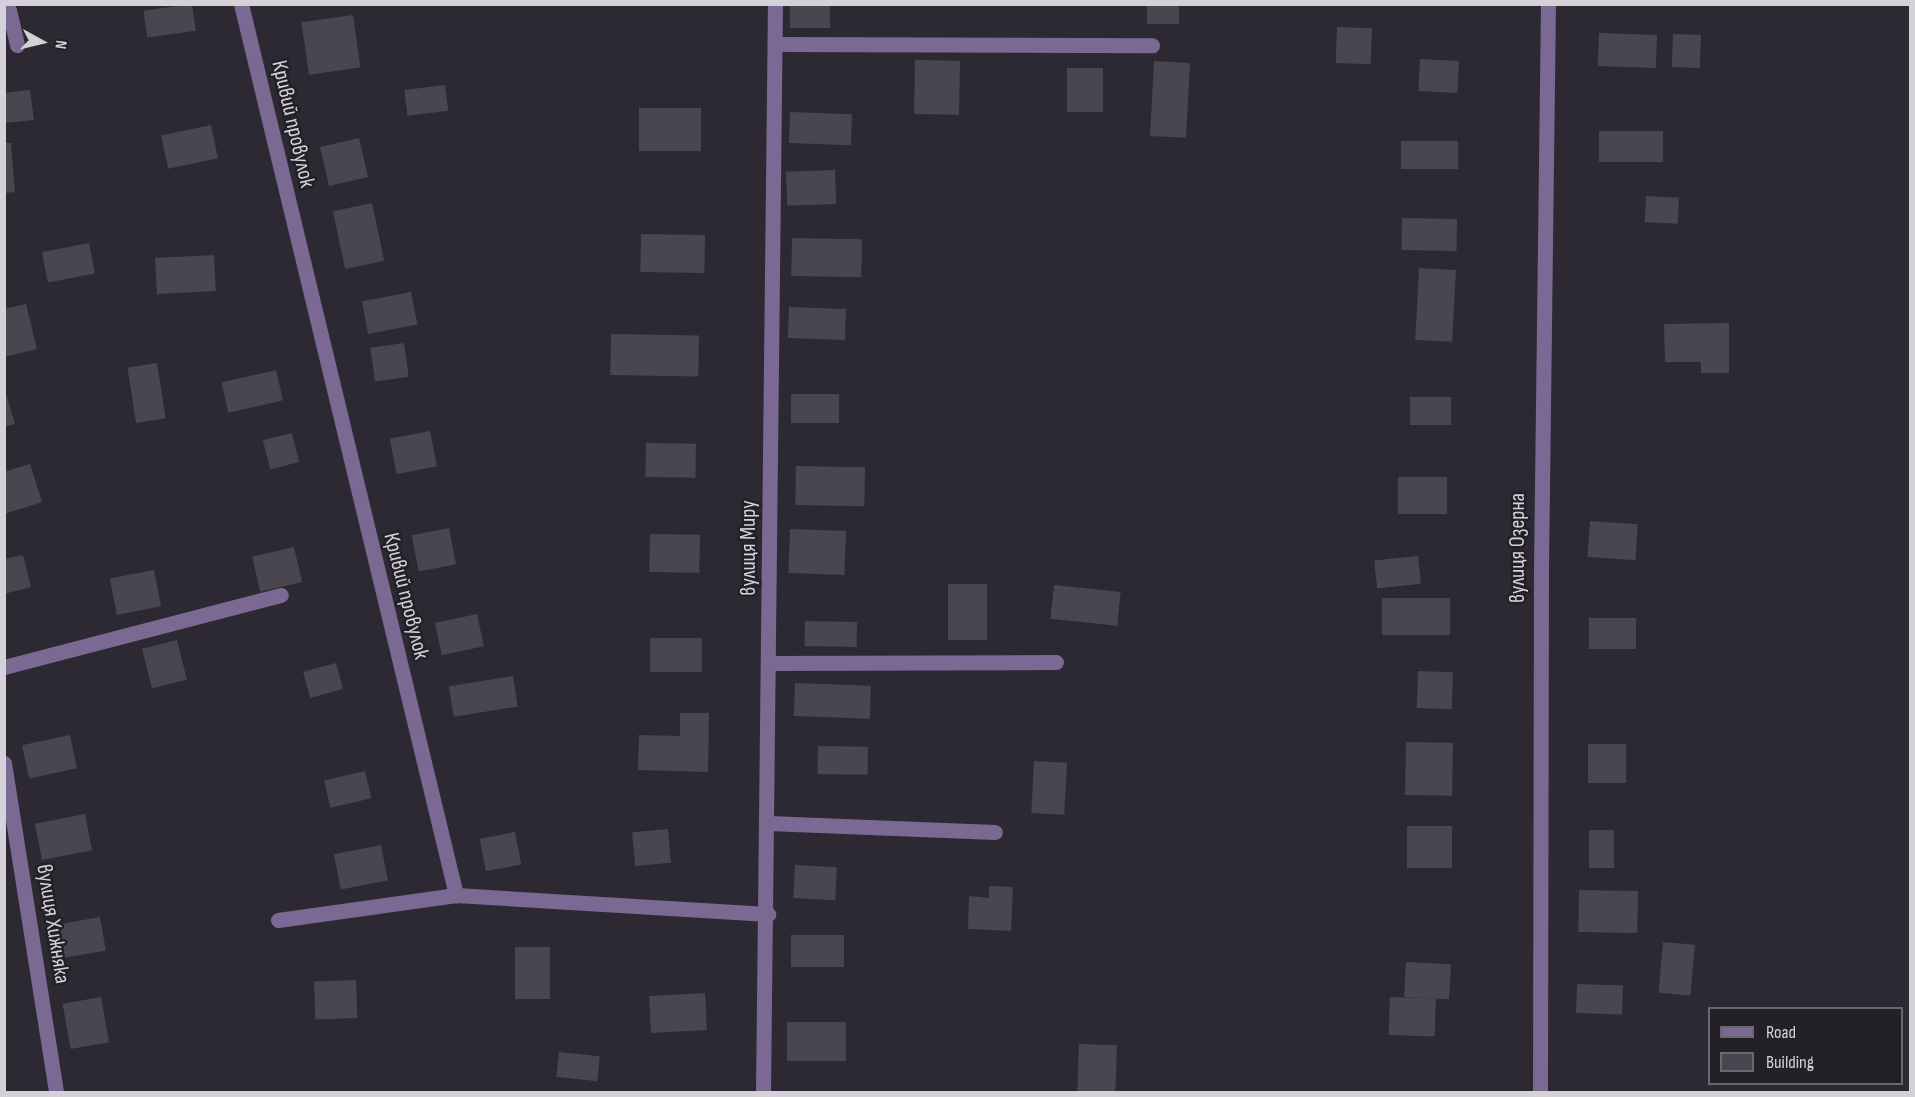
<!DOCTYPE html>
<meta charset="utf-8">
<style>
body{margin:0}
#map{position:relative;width:1915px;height:1097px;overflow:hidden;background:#2d2932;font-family:"Sofia Sans Condensed",sans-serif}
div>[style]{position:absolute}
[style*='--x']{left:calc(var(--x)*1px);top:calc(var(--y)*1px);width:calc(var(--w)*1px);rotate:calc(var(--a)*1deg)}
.building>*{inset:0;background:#4a4650;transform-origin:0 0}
.minor>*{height:15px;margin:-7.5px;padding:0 7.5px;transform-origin:7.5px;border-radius:7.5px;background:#7a6a93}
span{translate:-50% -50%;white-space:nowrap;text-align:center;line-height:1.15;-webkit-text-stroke:5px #232028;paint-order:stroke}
.street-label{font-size:22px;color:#d4d2d8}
.frame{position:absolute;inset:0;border:6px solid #d4d2d8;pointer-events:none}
.legend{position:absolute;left:1708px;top:1007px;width:195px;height:78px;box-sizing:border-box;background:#232028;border:2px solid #6a676e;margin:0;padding:8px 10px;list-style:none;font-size:18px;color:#d4d2d8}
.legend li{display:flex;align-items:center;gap:12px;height:30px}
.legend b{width:30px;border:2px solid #6a676e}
.north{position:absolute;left:12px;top:12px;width:60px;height:60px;-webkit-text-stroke:4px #232028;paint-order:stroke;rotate:98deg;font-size:16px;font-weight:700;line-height:24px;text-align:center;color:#d4d2d8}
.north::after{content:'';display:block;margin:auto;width:21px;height:27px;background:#d4d2d8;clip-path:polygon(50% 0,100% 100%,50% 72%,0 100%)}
</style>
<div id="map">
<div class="building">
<div style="left:192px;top:4px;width:27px;height:49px;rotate:82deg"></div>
<div style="left:790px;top:4px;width:40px;height:24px"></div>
<div style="left:1147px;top:4px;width:32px;height:20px"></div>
<div style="left:353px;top:15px;width:53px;height:52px;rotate:82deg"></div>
<div style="left:1337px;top:27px;width:35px;height:36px;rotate:2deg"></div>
<div style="left:1599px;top:33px;width:58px;height:33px;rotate:2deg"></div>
<div style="left:1673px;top:34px;width:28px;height:33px;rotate:2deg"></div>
<div style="left:1420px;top:59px;width:39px;height:32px;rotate:3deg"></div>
<div style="left:915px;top:60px;width:45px;height:54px;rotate:1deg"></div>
<div style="left:1154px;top:61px;width:36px;height:75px;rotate:3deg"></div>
<div style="left:1067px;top:68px;width:36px;height:44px"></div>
<div style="left:445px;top:85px;width:26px;height:41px;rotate:83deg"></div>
<div style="clip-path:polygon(30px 90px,34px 120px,4px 123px,4px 93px)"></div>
<div style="left:701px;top:108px;width:43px;height:62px;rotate:90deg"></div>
<div style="left:790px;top:112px;width:62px;height:31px;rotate:2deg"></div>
<div style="left:211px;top:125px;width:34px;height:51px;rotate:78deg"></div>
<div style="left:1599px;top:131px;width:64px;height:31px"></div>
<div style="left:359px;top:138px;width:40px;height:40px;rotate:77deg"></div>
<div style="left:1401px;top:141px;width:57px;height:28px"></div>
<div style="clip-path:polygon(4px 143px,11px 143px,15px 192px,4px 193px)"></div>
<div style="left:835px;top:170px;width:34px;height:49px;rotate:88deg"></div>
<div style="left:1646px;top:196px;width:33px;height:26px;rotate:3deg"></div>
<div style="left:372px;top:203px;width:59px;height:40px;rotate:78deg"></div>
<div style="left:1402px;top:218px;width:55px;height:32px;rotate:1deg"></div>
<div style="left:641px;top:234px;width:64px;height:38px;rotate:1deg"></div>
<div style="left:792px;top:238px;width:70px;height:38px;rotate:1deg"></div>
<div style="left:89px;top:243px;width:31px;height:48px;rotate:79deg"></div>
<div style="left:214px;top:255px;width:36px;height:59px;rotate:87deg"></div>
<div style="left:1419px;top:268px;width:37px;height:72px;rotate:3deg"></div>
<div style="left:411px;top:292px;width:33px;height:50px;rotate:79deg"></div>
<div style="clip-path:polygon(26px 304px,37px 349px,4px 357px,4px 309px)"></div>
<div style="left:789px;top:307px;width:57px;height:31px;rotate:2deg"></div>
<div style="clip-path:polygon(1729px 323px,1729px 373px,1701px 373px,1701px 362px,1665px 362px,1664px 324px)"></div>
<div style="left:611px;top:334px;width:88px;height:41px;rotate:1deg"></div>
<div style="left:404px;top:343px;width:34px;height:34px;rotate:82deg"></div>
<div style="left:157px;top:363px;width:56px;height:30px;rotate:81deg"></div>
<div style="left:276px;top:370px;width:31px;height:56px;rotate:77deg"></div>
<div style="clip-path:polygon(4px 387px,15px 424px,4px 427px)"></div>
<div style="left:791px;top:394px;width:48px;height:29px"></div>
<div style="left:1410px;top:397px;width:41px;height:28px"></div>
<div style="left:430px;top:431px;width:36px;height:41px;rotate:79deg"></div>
<div style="left:292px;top:433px;width:30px;height:30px;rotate:76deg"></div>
<div style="left:646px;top:443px;width:50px;height:34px;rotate:1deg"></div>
<div style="clip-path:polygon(30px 464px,42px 502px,4px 514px,4px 472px)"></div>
<div style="left:796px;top:466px;width:69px;height:39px;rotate:1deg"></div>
<div style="left:1398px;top:477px;width:49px;height:37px"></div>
<div style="left:1590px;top:521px;width:48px;height:36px;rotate:4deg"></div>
<div style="left:449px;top:528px;width:37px;height:38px;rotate:79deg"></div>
<div style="left:790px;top:529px;width:56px;height:44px;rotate:2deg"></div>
<div style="left:650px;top:534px;width:50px;height:38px;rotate:1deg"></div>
<div style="left:294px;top:547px;width:36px;height:43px;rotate:77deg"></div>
<div style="clip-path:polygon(23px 555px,31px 587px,4px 594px,4px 559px)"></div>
<div style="left:1418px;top:556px;width:28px;height:44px;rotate:84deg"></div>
<div style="left:154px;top:570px;width:37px;height:45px;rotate:79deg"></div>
<div style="left:948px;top:584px;width:39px;height:56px"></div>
<div style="left:1054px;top:585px;width:67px;height:34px;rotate:6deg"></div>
<div style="left:1382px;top:598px;width:68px;height:37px"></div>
<div style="left:477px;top:614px;width:33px;height:43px;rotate:78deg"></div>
<div style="left:1589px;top:618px;width:47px;height:31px"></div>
<div style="left:805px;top:621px;width:52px;height:25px;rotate:1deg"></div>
<div style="left:650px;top:638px;width:52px;height:34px"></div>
<div style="left:177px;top:640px;width:41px;height:36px;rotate:76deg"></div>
<div style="left:336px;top:663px;width:27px;height:34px;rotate:75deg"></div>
<div style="left:1418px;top:671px;width:35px;height:37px;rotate:2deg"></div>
<div style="left:513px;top:676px;width:31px;height:65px;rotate:81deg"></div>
<div style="left:795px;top:683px;width:76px;height:33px;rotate:2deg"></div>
<div style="clip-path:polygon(680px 713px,709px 713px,708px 772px,638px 770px,639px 735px,680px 736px)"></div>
<div style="left:70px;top:735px;width:34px;height:49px;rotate:78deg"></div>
<div style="left:1406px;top:742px;width:47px;height:53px;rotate:1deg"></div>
<div style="left:1588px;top:744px;width:38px;height:39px"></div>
<div style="left:818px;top:746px;width:50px;height:28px;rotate:1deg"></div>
<div style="left:1034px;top:761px;width:33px;height:52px;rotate:3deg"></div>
<div style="left:365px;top:771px;width:28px;height:42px;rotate:77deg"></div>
<div style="left:85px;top:814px;width:37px;height:51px;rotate:79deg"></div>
<div style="left:1407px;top:826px;width:45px;height:42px"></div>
<div style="left:668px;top:829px;width:34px;height:36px;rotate:85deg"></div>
<div style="left:1589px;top:830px;width:25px;height:38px"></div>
<div style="left:515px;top:832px;width:33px;height:36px;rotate:79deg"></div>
<div style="left:381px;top:845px;width:36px;height:48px;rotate:79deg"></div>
<div style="left:795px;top:865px;width:42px;height:33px;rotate:3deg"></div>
<div style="clip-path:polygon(989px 886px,1013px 887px,1011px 931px,968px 929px,969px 896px,989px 898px)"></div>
<div style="left:1579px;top:890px;width:59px;height:42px;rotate:1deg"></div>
<div style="left:100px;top:917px;width:34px;height:54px;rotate:80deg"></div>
<div style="left:791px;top:935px;width:53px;height:32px"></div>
<div style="left:1663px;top:942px;width:32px;height:51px;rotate:5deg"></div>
<div style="left:515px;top:947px;width:35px;height:52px"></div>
<div style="left:1406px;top:962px;width:45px;height:35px;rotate:3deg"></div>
<div style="left:356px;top:980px;width:38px;height:42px;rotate:88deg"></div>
<div style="left:1577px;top:984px;width:46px;height:29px;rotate:2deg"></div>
<div style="left:705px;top:993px;width:37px;height:56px;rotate:87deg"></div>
<div style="left:101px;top:997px;width:46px;height:39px;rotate:80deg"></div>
<div style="left:1390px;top:997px;width:46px;height:38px;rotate:2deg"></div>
<div style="left:787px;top:1022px;width:59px;height:39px"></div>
<div style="left:1079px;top:1044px;width:38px;height:48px;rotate:2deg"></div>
<div style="left:559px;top:1052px;width:41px;height:25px;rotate:6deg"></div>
</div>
<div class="minor">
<div style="--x:241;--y:4;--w:917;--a:76.43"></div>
<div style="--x:456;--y:895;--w:313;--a:3.5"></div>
<div style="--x:4;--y:11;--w:5;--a:-11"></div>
<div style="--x:9;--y:10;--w:36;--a:77"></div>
<div style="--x:775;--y:44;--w:377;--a:0.2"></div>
<div style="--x:770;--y:663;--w:286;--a:-0.2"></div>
<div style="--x:4;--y:667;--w:286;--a:-14.6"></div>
<div style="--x:4;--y:763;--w:333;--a:81"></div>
<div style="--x:768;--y:823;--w:227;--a:2.3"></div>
<div style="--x:278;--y:920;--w:180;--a:-8"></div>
<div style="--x:763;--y:1092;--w:1088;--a:-89.37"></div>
<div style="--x:1540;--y:1092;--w:525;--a:-89.89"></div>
<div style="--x:1541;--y:567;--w:563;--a:-89.29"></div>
</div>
<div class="street-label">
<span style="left:293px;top:124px;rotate:77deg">Кривий провулок</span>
<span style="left:749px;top:548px;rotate:-90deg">вулиця Миру</span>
<span style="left:1518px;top:548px;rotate:-90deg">вулиця Озерна</span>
<span style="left:406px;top:596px;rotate:76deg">Кривий провулок</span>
<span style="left:53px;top:924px;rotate:81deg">вулиця Хижняка</span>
</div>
<div class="frame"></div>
<ul class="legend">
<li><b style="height:8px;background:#7a6a93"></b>Road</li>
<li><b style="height:16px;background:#4a4650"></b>Building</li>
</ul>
<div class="north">N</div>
</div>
